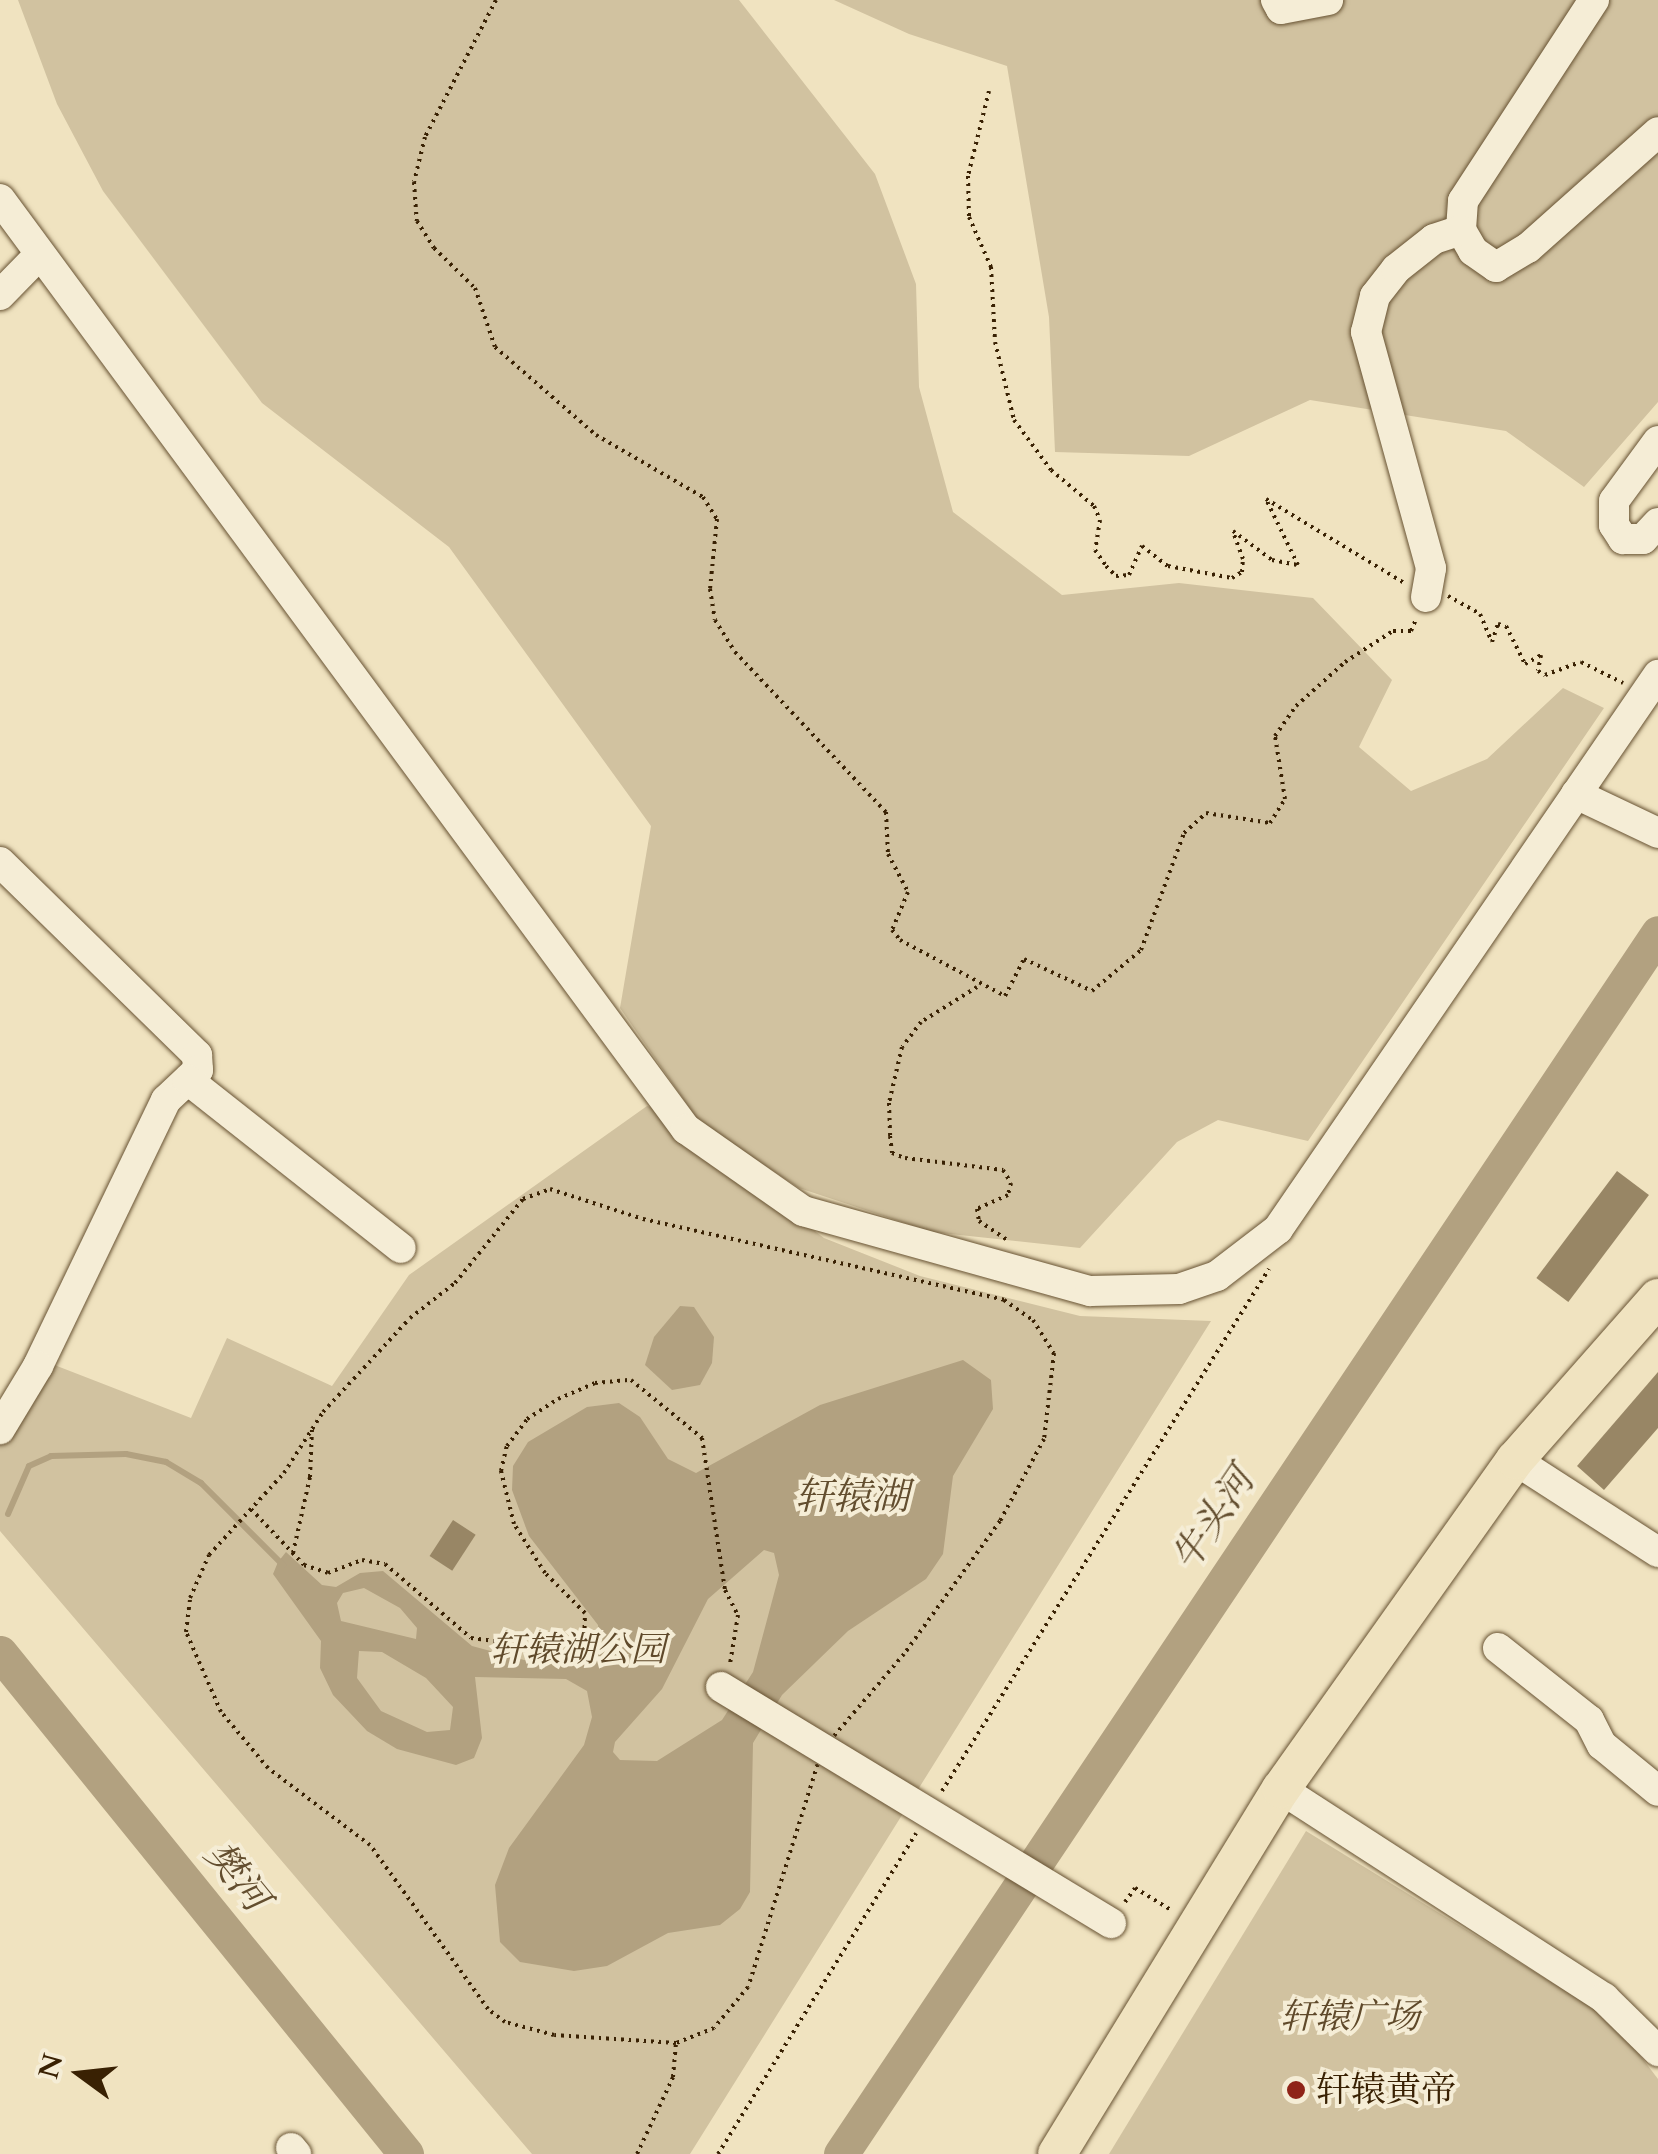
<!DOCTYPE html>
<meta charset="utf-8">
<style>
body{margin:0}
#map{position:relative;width:1658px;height:2154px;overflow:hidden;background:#f0e3c0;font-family:Cardo,"Noto Serif SC",serif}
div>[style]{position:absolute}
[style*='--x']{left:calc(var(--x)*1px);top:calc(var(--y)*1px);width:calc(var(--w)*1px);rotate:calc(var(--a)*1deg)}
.green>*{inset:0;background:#d1c2a0}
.water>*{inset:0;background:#b2a180}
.stream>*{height:6px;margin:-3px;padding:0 3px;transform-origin:3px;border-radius:3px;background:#b2a180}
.river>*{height:35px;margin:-17.5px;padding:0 17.5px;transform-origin:17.5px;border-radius:17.5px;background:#b2a180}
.building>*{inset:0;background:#988665;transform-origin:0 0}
.path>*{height:4px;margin-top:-2px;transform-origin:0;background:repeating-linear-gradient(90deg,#392103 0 2.5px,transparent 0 7.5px)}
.roads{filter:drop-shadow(0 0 2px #675232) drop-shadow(0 0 2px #675232)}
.minor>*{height:30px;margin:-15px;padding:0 15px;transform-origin:15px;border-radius:15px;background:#f5edd6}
.major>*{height:38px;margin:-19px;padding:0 19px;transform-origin:19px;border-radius:19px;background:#f0e3c0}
.dots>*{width:28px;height:28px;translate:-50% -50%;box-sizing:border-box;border:5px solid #f5edd6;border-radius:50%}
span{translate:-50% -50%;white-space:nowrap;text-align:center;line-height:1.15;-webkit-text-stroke:8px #f5edd6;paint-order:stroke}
.park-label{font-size:35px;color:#5f492a;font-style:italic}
.poi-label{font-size:35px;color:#392103}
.left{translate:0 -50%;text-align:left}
.water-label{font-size:38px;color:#634e2f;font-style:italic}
.north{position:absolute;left:30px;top:2024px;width:100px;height:100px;-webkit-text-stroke:8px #f5edd6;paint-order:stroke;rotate:285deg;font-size:28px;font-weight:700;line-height:40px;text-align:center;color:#392103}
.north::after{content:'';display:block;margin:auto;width:35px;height:45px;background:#392103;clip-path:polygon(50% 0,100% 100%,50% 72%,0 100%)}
</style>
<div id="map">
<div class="green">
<div style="clip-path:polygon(18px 0,739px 0,875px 174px,916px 284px,919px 387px,953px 512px,1062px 595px,1179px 583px,1313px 598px,1392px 680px,1359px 747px,1411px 791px,1487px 759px,1563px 688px,1604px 708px,1308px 1141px,1218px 1120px,1177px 1142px,1080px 1248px,932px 1232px,799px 1188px,700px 1123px,620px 1008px,651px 826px,449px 547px,262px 403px,103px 191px,57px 104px)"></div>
<div style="clip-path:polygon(834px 0,1658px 0,1658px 402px,1584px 487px,1506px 431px,1310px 400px,1189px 456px,1055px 452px,1049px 317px,1007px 66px,909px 34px)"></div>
<div style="clip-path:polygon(647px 1106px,680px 1115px,707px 1150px,824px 1238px,920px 1276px,1080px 1316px,1211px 1321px,690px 2154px,532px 2154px,0 1531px,0 1428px,39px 1359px,191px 1418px,227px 1338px,332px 1386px,409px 1275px)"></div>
<div style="clip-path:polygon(1306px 1831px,1613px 2020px,1658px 2079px,1658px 2154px,1109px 2154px)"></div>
</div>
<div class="water">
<div style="clip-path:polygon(680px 1306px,694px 1307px,714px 1337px,712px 1363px,700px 1385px,672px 1390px,645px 1365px,654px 1337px)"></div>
<div style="clip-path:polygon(evenodd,963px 1360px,991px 1380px,993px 1409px,953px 1476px,943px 1554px,926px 1579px,848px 1631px,782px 1695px,753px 1743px,750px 1892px,740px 1909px,720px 1925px,668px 1933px,607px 1966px,574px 1971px,520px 1962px,500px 1942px,495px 1885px,509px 1848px,584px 1745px,592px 1717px,587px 1691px,566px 1679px,475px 1677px,482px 1738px,474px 1758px,456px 1765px,397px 1749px,367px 1731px,333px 1695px,320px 1668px,321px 1641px,273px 1574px,278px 1562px,286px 1552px,322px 1585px,336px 1587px,360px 1573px,383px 1571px,472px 1646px,524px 1660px,582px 1659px,599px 1647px,598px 1625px,529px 1536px,512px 1490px,513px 1466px,528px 1442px,587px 1407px,619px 1403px,640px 1417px,668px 1459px,696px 1473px,820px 1405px,963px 1360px,764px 1550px,774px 1553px,779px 1575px,753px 1672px,722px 1720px,657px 1761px,620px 1760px,613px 1752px,615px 1742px,662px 1689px,708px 1599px,764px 1550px,963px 1360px,364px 1588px,400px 1608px,417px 1628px,416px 1639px,341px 1621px,337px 1603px,343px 1593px,364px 1588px,963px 1360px,359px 1651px,382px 1652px,426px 1678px,453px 1707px,450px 1730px,427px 1732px,381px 1711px,357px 1678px,359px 1651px)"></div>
</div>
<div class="stream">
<div style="--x:8;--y:1514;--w:52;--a:-66.4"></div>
<div style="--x:29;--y:1466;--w:24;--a:-24"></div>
<div style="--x:51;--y:1456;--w:75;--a:-1.5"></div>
<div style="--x:126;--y:1454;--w:41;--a:11.3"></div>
<div style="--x:166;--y:1462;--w:41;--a:31"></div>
<div style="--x:201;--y:1483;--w:116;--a:45"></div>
</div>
<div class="river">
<div style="--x:0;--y:1653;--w:645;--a:50.98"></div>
<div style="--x:841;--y:2154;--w:1469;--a:-56.21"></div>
</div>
<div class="building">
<div style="left:1617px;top:1171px;width:40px;height:134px;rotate:37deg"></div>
<div style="clip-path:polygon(1658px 1372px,1658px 1428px,1604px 1490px,1577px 1466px)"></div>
<div style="left:453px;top:1520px;width:27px;height:43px;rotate:33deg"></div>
</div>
<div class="path">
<div style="--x:496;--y:0;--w:154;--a:117.4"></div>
<div style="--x:425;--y:137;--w:46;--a:103.7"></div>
<div style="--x:414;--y:182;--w:39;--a:86"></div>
<div style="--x:417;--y:221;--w:32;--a:58"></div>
<div style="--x:434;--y:248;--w:57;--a:44.3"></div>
<div style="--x:475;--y:288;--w:62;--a:71.3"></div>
<div style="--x:495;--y:347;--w:134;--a:41.1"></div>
<div style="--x:596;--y:435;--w:124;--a:30.1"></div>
<div style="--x:703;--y:497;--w:26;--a:58"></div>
<div style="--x:717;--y:519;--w:70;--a:95.7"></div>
<div style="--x:710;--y:589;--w:31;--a:81"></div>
<div style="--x:715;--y:620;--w:38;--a:58"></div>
<div style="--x:735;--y:652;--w:220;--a:46.7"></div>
<div style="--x:886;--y:812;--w:42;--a:87.3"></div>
<div style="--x:888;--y:854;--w:43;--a:62.2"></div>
<div style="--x:908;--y:892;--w:41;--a:112.8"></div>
<div style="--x:892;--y:930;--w:13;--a:51"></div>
<div style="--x:900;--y:940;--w:119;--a:28.1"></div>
<div style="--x:1005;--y:996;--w:42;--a:-62.8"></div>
<div style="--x:1024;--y:959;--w:75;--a:25.2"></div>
<div style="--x:1092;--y:991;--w:64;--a:-39.9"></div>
<div style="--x:1141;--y:950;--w:125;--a:-69.8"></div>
<div style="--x:1184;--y:833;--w:30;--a:-42"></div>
<div style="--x:1206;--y:813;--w:65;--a:8.9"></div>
<div style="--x:1270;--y:823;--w:28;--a:-58"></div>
<div style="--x:1285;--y:799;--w:64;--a:-99"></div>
<div style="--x:1275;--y:736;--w:37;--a:-55"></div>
<div style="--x:1296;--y:706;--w:66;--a:-41.9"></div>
<div style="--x:1345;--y:662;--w:57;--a:-32.9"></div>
<div style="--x:1393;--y:631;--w:18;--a:0"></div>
<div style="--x:1411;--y:631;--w:13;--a:-67"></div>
<div style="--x:989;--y:91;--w:88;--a:103.9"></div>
<div style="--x:968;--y:176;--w:41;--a:88.6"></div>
<div style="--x:969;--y:217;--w:55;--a:66.3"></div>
<div style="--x:991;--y:267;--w:75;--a:86.9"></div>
<div style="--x:995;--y:342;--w:80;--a:76.3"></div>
<div style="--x:1014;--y:420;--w:62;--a:53.5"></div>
<div style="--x:1051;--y:470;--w:56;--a:39.9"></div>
<div style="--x:1094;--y:506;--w:15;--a:67"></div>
<div style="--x:1100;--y:520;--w:30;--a:99"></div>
<div style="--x:1095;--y:550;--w:19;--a:55"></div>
<div style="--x:1106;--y:566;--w:14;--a:45"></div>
<div style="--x:1116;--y:576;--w:13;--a:-4"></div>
<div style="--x:1129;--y:575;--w:32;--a:-66"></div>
<div style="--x:1142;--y:546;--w:33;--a:38"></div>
<div style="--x:1168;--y:566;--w:65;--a:10.6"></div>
<div style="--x:1232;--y:578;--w:12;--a:-31"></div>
<div style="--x:1242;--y:572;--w:13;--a:-86"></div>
<div style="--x:1243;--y:559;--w:30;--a:-110"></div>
<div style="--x:1233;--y:531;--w:49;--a:36.6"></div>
<div style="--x:1272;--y:560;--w:26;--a:11"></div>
<div style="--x:1298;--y:565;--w:73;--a:-115.9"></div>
<div style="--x:1266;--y:499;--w:162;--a:31.3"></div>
<div style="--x:1448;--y:596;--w:37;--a:29"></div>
<div style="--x:1480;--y:614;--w:30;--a:67"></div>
<div style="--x:1492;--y:642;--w:19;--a:-72"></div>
<div style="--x:1498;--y:624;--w:8;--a:14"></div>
<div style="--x:1506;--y:626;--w:42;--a:63.4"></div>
<div style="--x:1525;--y:664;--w:18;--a:-29"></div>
<div style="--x:1541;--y:655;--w:16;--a:101"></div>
<div style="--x:1538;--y:671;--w:8;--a:30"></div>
<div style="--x:1545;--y:675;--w:38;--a:-20"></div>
<div style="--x:1581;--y:662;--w:47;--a:26.6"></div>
<div style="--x:977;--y:987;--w:66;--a:148"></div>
<div style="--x:921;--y:1022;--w:31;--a:127"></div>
<div style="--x:902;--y:1047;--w:57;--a:103.1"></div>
<div style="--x:889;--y:1103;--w:33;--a:88"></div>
<div style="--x:890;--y:1136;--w:17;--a:83"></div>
<div style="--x:892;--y:1153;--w:14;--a:21"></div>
<div style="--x:905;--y:1158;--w:99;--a:7"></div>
<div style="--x:1003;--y:1170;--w:15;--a:58"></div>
<div style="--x:1011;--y:1183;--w:12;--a:104"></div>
<div style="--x:1008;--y:1195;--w:34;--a:156"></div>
<div style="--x:977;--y:1209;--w:12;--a:81"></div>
<div style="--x:979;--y:1221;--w:37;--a:34"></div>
<div style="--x:550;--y:1189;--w:98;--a:17.9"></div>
<div style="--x:643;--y:1219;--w:370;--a:12.6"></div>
<div style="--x:1004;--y:1300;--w:35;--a:35"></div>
<div style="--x:1033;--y:1320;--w:39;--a:58"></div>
<div style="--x:1054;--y:1353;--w:87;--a:96.6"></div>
<div style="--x:1044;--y:1439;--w:93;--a:118.2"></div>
<div style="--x:1000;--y:1521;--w:164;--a:125.8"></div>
<div style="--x:904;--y:1654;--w:126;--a:130.5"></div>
<div style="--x:822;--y:1750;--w:248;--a:107.3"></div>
<div style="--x:748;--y:1987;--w:53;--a:129.7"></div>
<div style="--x:714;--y:2028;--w:41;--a:158.5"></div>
<div style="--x:676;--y:2043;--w:122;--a:-176.2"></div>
<div style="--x:554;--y:2035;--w:51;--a:-165.1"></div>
<div style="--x:505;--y:2022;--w:21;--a:-143"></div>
<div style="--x:488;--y:2009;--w:202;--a:-125.7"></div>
<div style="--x:370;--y:1845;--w:128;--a:-143"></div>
<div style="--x:268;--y:1768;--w:73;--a:-130"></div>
<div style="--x:221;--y:1712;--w:87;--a:-113.6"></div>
<div style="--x:186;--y:1632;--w:34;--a:-83"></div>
<div style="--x:190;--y:1598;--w:47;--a:-66.2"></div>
<div style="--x:209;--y:1555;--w:111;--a:-47.6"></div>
<div style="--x:284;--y:1473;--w:72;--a:-57.4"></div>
<div style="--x:323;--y:1412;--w:128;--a:-47.2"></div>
<div style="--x:410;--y:1318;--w:57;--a:-37.9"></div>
<div style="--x:455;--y:1283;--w:108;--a:-51"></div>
<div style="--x:523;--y:1199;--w:29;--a:-20"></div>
<div style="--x:251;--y:1509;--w:77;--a:46.6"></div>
<div style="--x:304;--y:1565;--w:25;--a:18"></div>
<div style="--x:328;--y:1573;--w:36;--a:-21"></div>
<div style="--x:362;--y:1560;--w:23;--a:10"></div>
<div style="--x:385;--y:1564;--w:113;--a:40.7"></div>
<div style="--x:471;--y:1638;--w:104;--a:7.2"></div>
<div style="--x:574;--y:1651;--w:13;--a:-39"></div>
<div style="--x:584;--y:1643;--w:30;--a:-88"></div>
<div style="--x:585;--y:1613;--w:57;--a:-135"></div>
<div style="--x:545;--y:1573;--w:58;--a:-122.3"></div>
<div style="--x:514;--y:1524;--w:55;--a:-103.8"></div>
<div style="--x:501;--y:1471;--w:26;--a:-77"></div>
<div style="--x:507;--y:1446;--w:34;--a:-53"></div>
<div style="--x:527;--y:1419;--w:37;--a:-33"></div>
<div style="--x:558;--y:1399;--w:40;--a:-23.4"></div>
<div style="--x:595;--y:1383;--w:36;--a:-5"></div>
<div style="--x:631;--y:1380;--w:92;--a:39.2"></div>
<div style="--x:702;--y:1438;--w:154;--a:81.4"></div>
<div style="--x:725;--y:1590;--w:28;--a:63"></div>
<div style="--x:738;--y:1615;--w:50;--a:99.3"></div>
<div style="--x:293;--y:1553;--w:78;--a:-77.4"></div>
<div style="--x:310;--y:1477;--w:47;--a:-87.6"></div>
<div style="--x:942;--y:1791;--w:616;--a:-57.94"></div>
<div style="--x:1125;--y:1902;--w:17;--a:-54"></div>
<div style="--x:1135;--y:1888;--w:42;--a:31.4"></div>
<div style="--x:637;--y:2154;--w:85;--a:-64.9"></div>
<div style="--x:673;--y:2077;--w:34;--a:-85"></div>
<div style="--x:718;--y:2154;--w:377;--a:-58.3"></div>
</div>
<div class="roads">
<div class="minor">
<div style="--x:1276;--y:0;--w:10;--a:61"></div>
<div style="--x:1281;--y:9;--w:48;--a:-10.8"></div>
<div style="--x:1594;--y:0;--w:240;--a:123.1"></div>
<div style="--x:1463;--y:201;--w:29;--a:94"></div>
<div style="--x:1461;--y:230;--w:24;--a:60"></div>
<div style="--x:1473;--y:251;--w:28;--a:35"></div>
<div style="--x:1496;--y:267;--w:37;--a:-31"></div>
<div style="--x:1528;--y:248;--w:174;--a:-41.7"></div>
<div style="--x:0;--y:199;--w:1156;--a:53.59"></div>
<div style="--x:686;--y:1129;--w:143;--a:35"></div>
<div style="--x:803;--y:1211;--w:298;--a:15.6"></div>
<div style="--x:1090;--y:1291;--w:89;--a:-1.3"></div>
<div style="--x:1179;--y:1289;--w:40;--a:-18.9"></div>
<div style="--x:1217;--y:1276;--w:77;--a:-37.6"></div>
<div style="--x:1278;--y:1229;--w:672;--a:-55.55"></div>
<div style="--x:0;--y:295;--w:57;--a:-45.7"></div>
<div style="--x:1658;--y:441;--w:74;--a:126.3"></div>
<div style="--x:1614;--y:501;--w:24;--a:90"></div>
<div style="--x:1614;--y:525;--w:17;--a:57"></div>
<div style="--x:1623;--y:539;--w:20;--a:0"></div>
<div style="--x:1643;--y:539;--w:22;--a:-47"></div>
<div style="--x:1426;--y:597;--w:29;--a:-80"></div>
<div style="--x:1431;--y:568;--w:245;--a:-105.4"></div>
<div style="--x:1366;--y:332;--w:37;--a:-76"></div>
<div style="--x:1375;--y:296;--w:34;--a:-52"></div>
<div style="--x:1396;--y:269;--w:48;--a:-38.3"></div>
<div style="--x:1434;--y:239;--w:28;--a:-18"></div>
<div style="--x:1576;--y:794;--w:91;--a:25.4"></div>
<div style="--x:0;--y:862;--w:276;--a:44.4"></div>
<div style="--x:197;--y:1055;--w:15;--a:86"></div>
<div style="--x:198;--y:1070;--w:44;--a:136.8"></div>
<div style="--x:166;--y:1100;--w:295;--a:115.7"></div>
<div style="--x:38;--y:1366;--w:74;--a:121.1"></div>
<div style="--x:188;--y:1080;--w:271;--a:38.3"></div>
<div style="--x:1515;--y:1460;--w:170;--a:32.8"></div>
<div style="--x:1498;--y:1648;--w:116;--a:38.4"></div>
<div style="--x:1589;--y:1720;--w:28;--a:63"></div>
<div style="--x:1602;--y:1745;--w:72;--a:39.4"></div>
<div style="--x:721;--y:1687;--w:456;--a:31.2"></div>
<div style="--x:1281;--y:1789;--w:385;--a:32.9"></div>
<div style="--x:1604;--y:1998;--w:76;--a:44.5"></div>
<div style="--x:291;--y:2148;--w:8;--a:50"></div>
</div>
<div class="major">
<div style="--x:1057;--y:2154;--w:428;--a:-58.5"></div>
<div style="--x:1281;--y:1789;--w:404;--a:-54.6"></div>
<div style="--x:1515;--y:1460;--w:216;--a:-48.6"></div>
</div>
</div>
<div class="dots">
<div style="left:1296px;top:2090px;background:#8f2418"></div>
</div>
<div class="park-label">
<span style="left:578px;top:1650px">轩辕湖公园</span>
<span style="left:1350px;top:2017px">轩辕广场</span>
</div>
<div class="poi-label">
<span class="left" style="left:1316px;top:2090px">轩辕黄帝</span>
</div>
<div class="water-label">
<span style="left:852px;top:1498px">轩辕湖</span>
<span style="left:1214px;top:1520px;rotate:-56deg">牛头河</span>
<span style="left:236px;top:1877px;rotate:51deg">樊河</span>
</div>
<div class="north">N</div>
</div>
